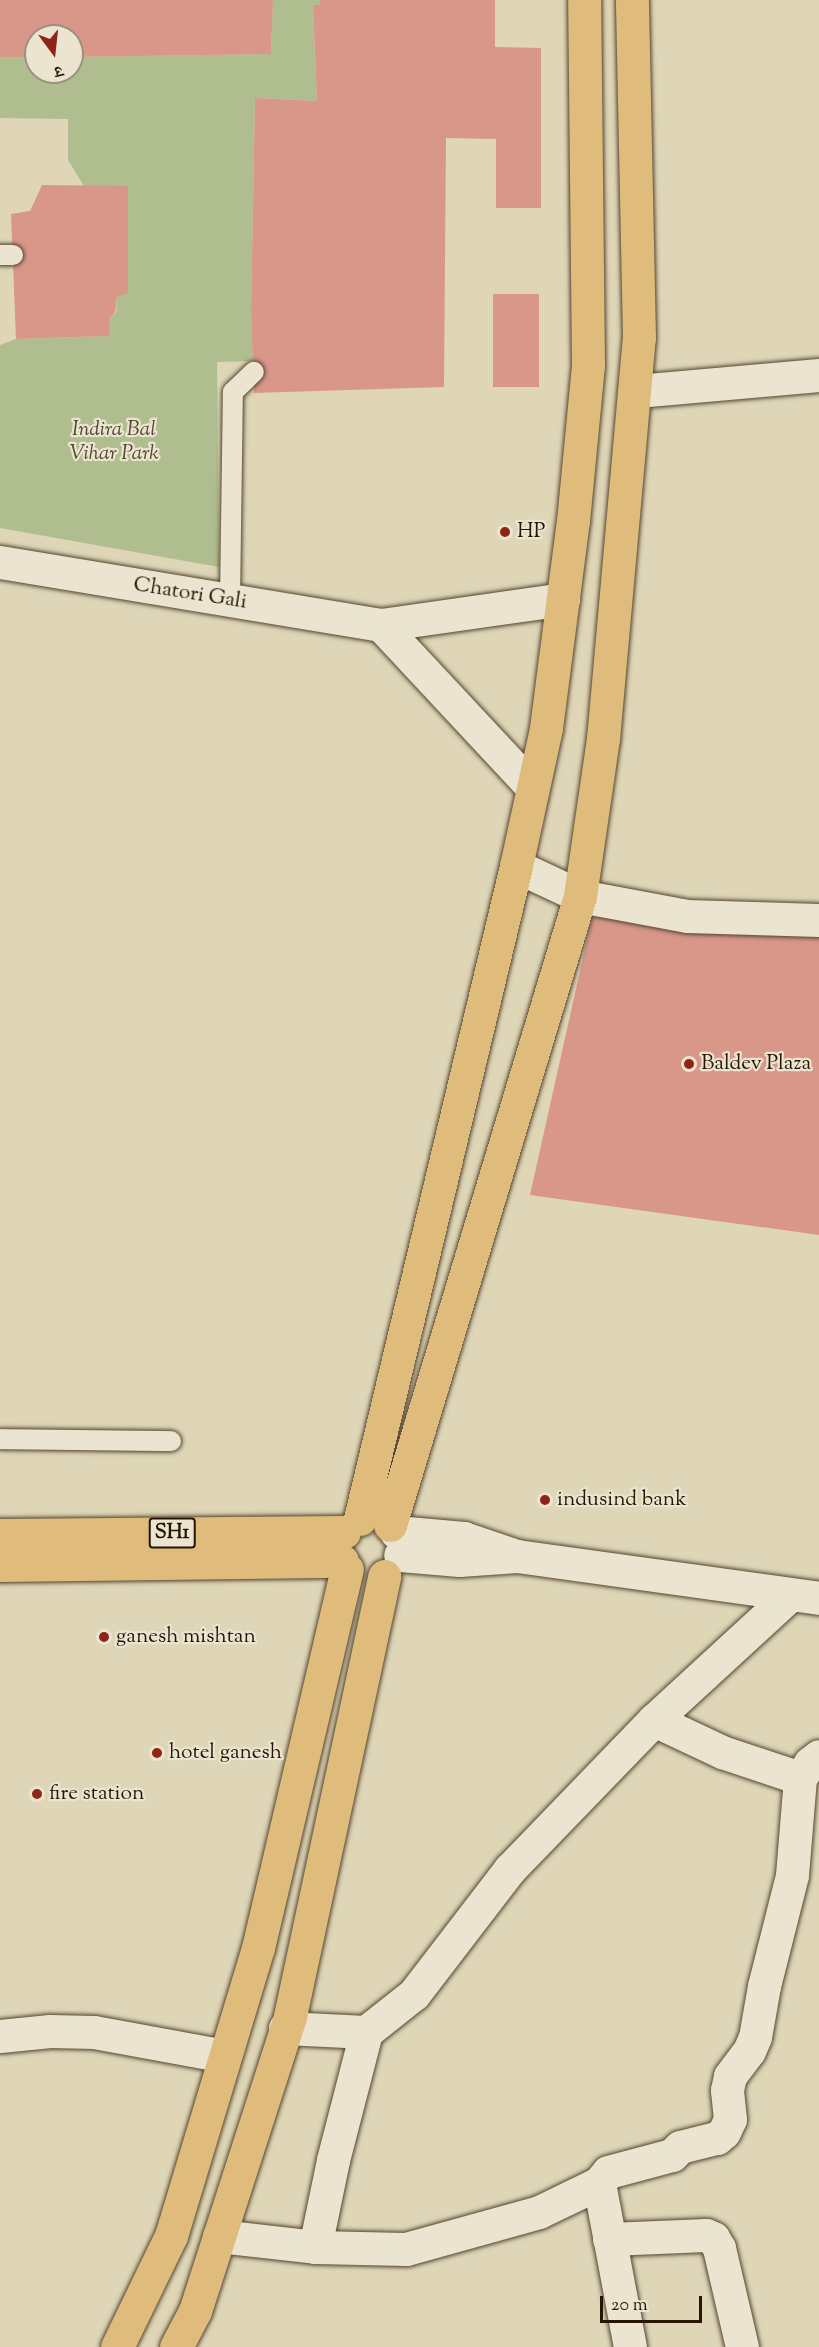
<!DOCTYPE html>
<meta charset="utf-8">
<style>
body{margin:0}
#map{position:relative;width:819px;height:2347px;overflow:hidden;background:#ded6b7;font-family:"Sorts Mill Goudy","Noto Serif Devanagari",serif}
div>[style]{position:absolute}
[style*='--x']{left:calc(var(--x)*1px);top:calc(var(--y)*1px);width:calc(var(--w)*1px);rotate:calc(var(--a)*1deg)}
.green>*{inset:0;background:#b0be8f}
.building>*{inset:0;background:#d9978a;transform-origin:0 0}
.roads{filter:drop-shadow(0 0 2px #55452f) drop-shadow(0 0 2px #55452f)}
.service>*{height:20px;margin:-10px;padding:0 10px;transform-origin:10px;border-radius:10px;background:#eae4d0}
.minor>*{height:33px;margin:-16.5px;padding:0 16.5px;transform-origin:16.5px;border-radius:16.5px;background:#eae4d0}
.tertiary>*{height:33px;margin:-16.5px;padding:0 16.5px;transform-origin:16.5px;border-radius:16.5px;background:#eae4d0}
.secondary>*{height:33px;margin:-16.5px;padding:0 16.5px;transform-origin:16.5px;border-radius:16.5px;background:#eae4d0}
.primary>*{height:33px;margin:-16.5px;padding:0 16.5px;transform-origin:16.5px;border-radius:16.5px;background:#dfbb7c}
.dots>*{width:16px;height:16px;translate:-50% -50%;box-sizing:border-box;border:3px solid #eae4d0;border-radius:50%}
span{translate:-50% -50%;white-space:nowrap;text-align:center;line-height:1.15;-webkit-text-stroke:4.5px #eae4d0;paint-order:stroke}
.shield-label span{padding:2px 4px;background:#eae4d0;border:2px solid;border-radius:4px;-webkit-text-stroke-width:0}
.shield-label{font-size:20px;color:#271502;font-weight:700}
.park-label{font-size:21px;color:#50482c;font-style:italic}
.poi-label{font-size:21px;color:#271502}
.left{translate:0 -50%;text-align:left}
.street-label{font-size:21px;color:#271502}
.north{position:absolute;left:24px;top:24px;width:60px;height:60px;box-sizing:border-box;background:#eae4d0;border:2px solid #9c917e;border-radius:50%;rotate:165deg;font-size:16px;font-weight:700;line-height:24px;text-align:center;color:#271502}
.north::after{content:'';display:block;margin:auto;width:21px;height:27px;background:#8f2418;clip-path:polygon(50% 0,100% 100%,50% 72%,0 100%)}
.scale{position:absolute;left:600px;top:2296px;width:102px;height:27px;box-sizing:border-box;border:3px solid #271502;border-top:0;padding-left:8px;font-size:18px;line-height:21px;white-space:nowrap;color:#271502;-webkit-text-stroke:4px #eae4d0;paint-order:stroke}
</style>
<div id="map">
<div class="green">
<div style="clip-path:polygon(273px 0,320px 0,320px 5px,313px 6px,317px 101px,255px 98px,251px 311px,253px 361px,217px 362px,219px 567px,0 528px,0 345px,16px 339px,109px 336px,109px 318px,116px 313px,117px 296px,128px 292px,128px 186px,84px 186px,68px 160px,68px 119px,0 118px,0 57px,36px 57px,36px 72px,72px 72px,72px 57px,271px 54px)"></div>
</div>
<div class="building">
<div style="clip-path:polygon(0 0,273px 0,271px 54px,72px 57px,72px 36px,36px 36px,36px 57px,0 57px)"></div>
<div style="clip-path:polygon(320px 0,495px 0,495px 47px,541px 48px,541px 208px,496px 208px,496px 139px,446px 138px,444px 387px,254px 393px,251px 311px,255px 98px,317px 101px,313px 5px,320px 5px)"></div>
<div style="clip-path:polygon(42px 185px,128px 186px,128px 293px,117px 296px,115px 313px,109px 318px,109px 336px,16px 339px,11px 214px,30px 211px)"></div>
<div style="left:493px;top:294px;width:46px;height:93px"></div>
<div style="clip-path:polygon(592px 917px,819px 934px,819px 1235px,530px 1195px)"></div>
</div>
<div class="roads">
<div class="service">
<div style="--x:0;--y:255;--w:13;--a:0"></div>
<div style="--x:230;--y:600;--w:208;--a:-89.2"></div>
<div style="--x:233;--y:392;--w:29;--a:-44"></div>
<div style="--x:0;--y:1439;--w:171;--a:0.7"></div>
</div>
<div class="minor">
<div style="--x:636;--y:391;--w:184;--a:-5"></div>
<div style="--x:516;--y:866;--w:71;--a:25.1"></div>
<div style="--x:580;--y:896;--w:109;--a:10.6"></div>
<div style="--x:687;--y:916;--w:132;--a:1.7"></div>
<div style="--x:800;--y:1778;--w:18;--a:-56"></div>
<div style="--x:810;--y:1763;--w:11;--a:-38"></div>
<div style="--x:285;--y:2028;--w:81;--a:2.8"></div>
<div style="--x:366;--y:2032;--w:61;--a:-38.4"></div>
<div style="--x:414;--y:1994;--w:158;--a:-52.5"></div>
<div style="--x:510;--y:1869;--w:207;--a:-46"></div>
<div style="--x:654;--y:1720;--w:185;--a:-42.6"></div>
<div style="--x:0;--y:2036;--w:50;--a:-5.7"></div>
<div style="--x:50;--y:2031;--w:44;--a:1.3"></div>
<div style="--x:94;--y:2032;--w:133;--a:10.4"></div>
<div style="--x:599;--y:2183;--w:167;--a:79.3"></div>
<div style="--x:219;--y:2236;--w:97;--a:6.5"></div>
<div style="--x:315;--y:2247;--w:91;--a:1.3"></div>
<div style="--x:406;--y:2249;--w:138;--a:-15.5"></div>
<div style="--x:539;--y:2212;--w:67;--a:-25.8"></div>
<div style="--x:599;--y:2183;--w:14;--a:-51"></div>
<div style="--x:608;--y:2172;--w:66;--a:-14.9"></div>
<div style="--x:672;--y:2155;--w:11;--a:-45"></div>
<div style="--x:680;--y:2147;--w:38;--a:-14"></div>
<div style="--x:717;--y:2138;--w:9;--a:-41"></div>
<div style="--x:724;--y:2132;--w:14;--a:-65"></div>
<div style="--x:730;--y:2119;--w:29;--a:-96"></div>
<div style="--x:727;--y:2090;--w:14;--a:-78"></div>
<div style="--x:730;--y:2076;--w:31;--a:-53"></div>
<div style="--x:749;--y:2051;--w:15;--a:-67"></div>
<div style="--x:755;--y:2037;--w:52;--a:-80"></div>
<div style="--x:764;--y:1986;--w:114;--a:-75.8"></div>
<div style="--x:792;--y:1875;--w:97;--a:-85.3"></div>
<div style="--x:800;--y:1778;--w:82;--a:-161.6"></div>
<div style="--x:722;--y:1752;--w:75;--a:-154.8"></div>
<div style="--x:609;--y:2239;--w:97;--a:-2.4"></div>
<div style="--x:706;--y:2235;--w:8;--a:23"></div>
<div style="--x:713;--y:2238;--w:12;--a:59"></div>
<div style="--x:719;--y:2248;--w:102;--a:76.9"></div>
<div style="--x:315;--y:2247;--w:89;--a:-78.3"></div>
<div style="--x:333;--y:2160;--w:132;--a:-75.5"></div>
</div>
<div class="tertiary">
<div style="--x:0;--y:562;--w:386;--a:9.4"></div>
<div style="--x:381;--y:625;--w:184;--a:-8.1"></div>
<div style="--x:381;--y:625;--w:221;--a:47"></div>
</div>
<div class="secondary">
<div style="--x:396;--y:1532;--w:68;--a:5"></div>
<div style="--x:464;--y:1538;--w:56;--a:18.8"></div>
<div style="--x:517;--y:1556;--w:58;--a:176.1"></div>
<div style="--x:459;--y:1560;--w:59;--a:-175.2"></div>
<div style="--x:517;--y:1556;--w:305;--a:7.9"></div>
</div>
<div class="primary">
<div style="--x:360;--y:1519;--w:671;--a:-76.56"></div>
<div style="--x:516;--y:866;--w:141;--a:-77.7"></div>
<div style="--x:546;--y:728;--w:209;--a:-82.6"></div>
<div style="--x:573;--y:521;--w:156;--a:-84.5"></div>
<div style="--x:588;--y:366;--w:366;--a:-90.6"></div>
<div style="--x:390;--y:1525;--w:657;--a:-73.19"></div>
<div style="--x:580;--y:896;--w:159;--a:-81.7"></div>
<div style="--x:603;--y:739;--w:403;--a:-84.9"></div>
<div style="--x:639;--y:338;--w:338;--a:-91.2"></div>
<div style="--x:0;--y:1535;--w:344;--a:-0.5"></div>
<div style="--x:0;--y:1565;--w:342;--a:-0.7"></div>
<div style="--x:117;--y:2347;--w:123;--a:-64.1"></div>
<div style="--x:171;--y:2236;--w:301;--a:-73.2"></div>
<div style="--x:258;--y:1948;--w:389;--a:-76.8"></div>
<div style="--x:176;--y:2347;--w:41;--a:-62.2"></div>
<div style="--x:195;--y:2311;--w:310;--a:-72.1"></div>
<div style="--x:290;--y:2016;--w:450;--a:-77.9"></div>
</div>
</div>
<div class="dots">
<div style="left:505px;top:532px;background:#8f2418"></div>
<div style="left:689px;top:1064px;background:#8f2418"></div>
<div style="left:545px;top:1500px;background:#8f2418"></div>
<div style="left:104px;top:1637px;background:#8f2418"></div>
<div style="left:157px;top:1753px;background:#8f2418"></div>
<div style="left:37px;top:1794px;background:#8f2418"></div>
</div>
<div class="shield-label">
<span style="left:172px;top:1533px">SH1</span>
</div>
<div class="park-label">
<span style="left:114px;top:442px">Indira Bal<br>Vihar Park</span>
</div>
<div class="poi-label">
<span class="left" style="left:517px;top:532px">HP</span>
<span class="left" style="left:701px;top:1064px">Baldev Plaza</span>
<span class="left" style="left:557px;top:1500px">indusind bank</span>
<span class="left" style="left:116px;top:1637px">ganesh mishtan</span>
<span class="left" style="left:169px;top:1753px">hotel ganesh</span>
<span class="left" style="left:49px;top:1794px">fire station</span>
</div>
<div class="street-label">
<span style="left:190px;top:594px;rotate:9deg">Chatori Gali</span>
</div>
<div class="north">उ</div>
<div class="scale">20 m</div>
</div>
